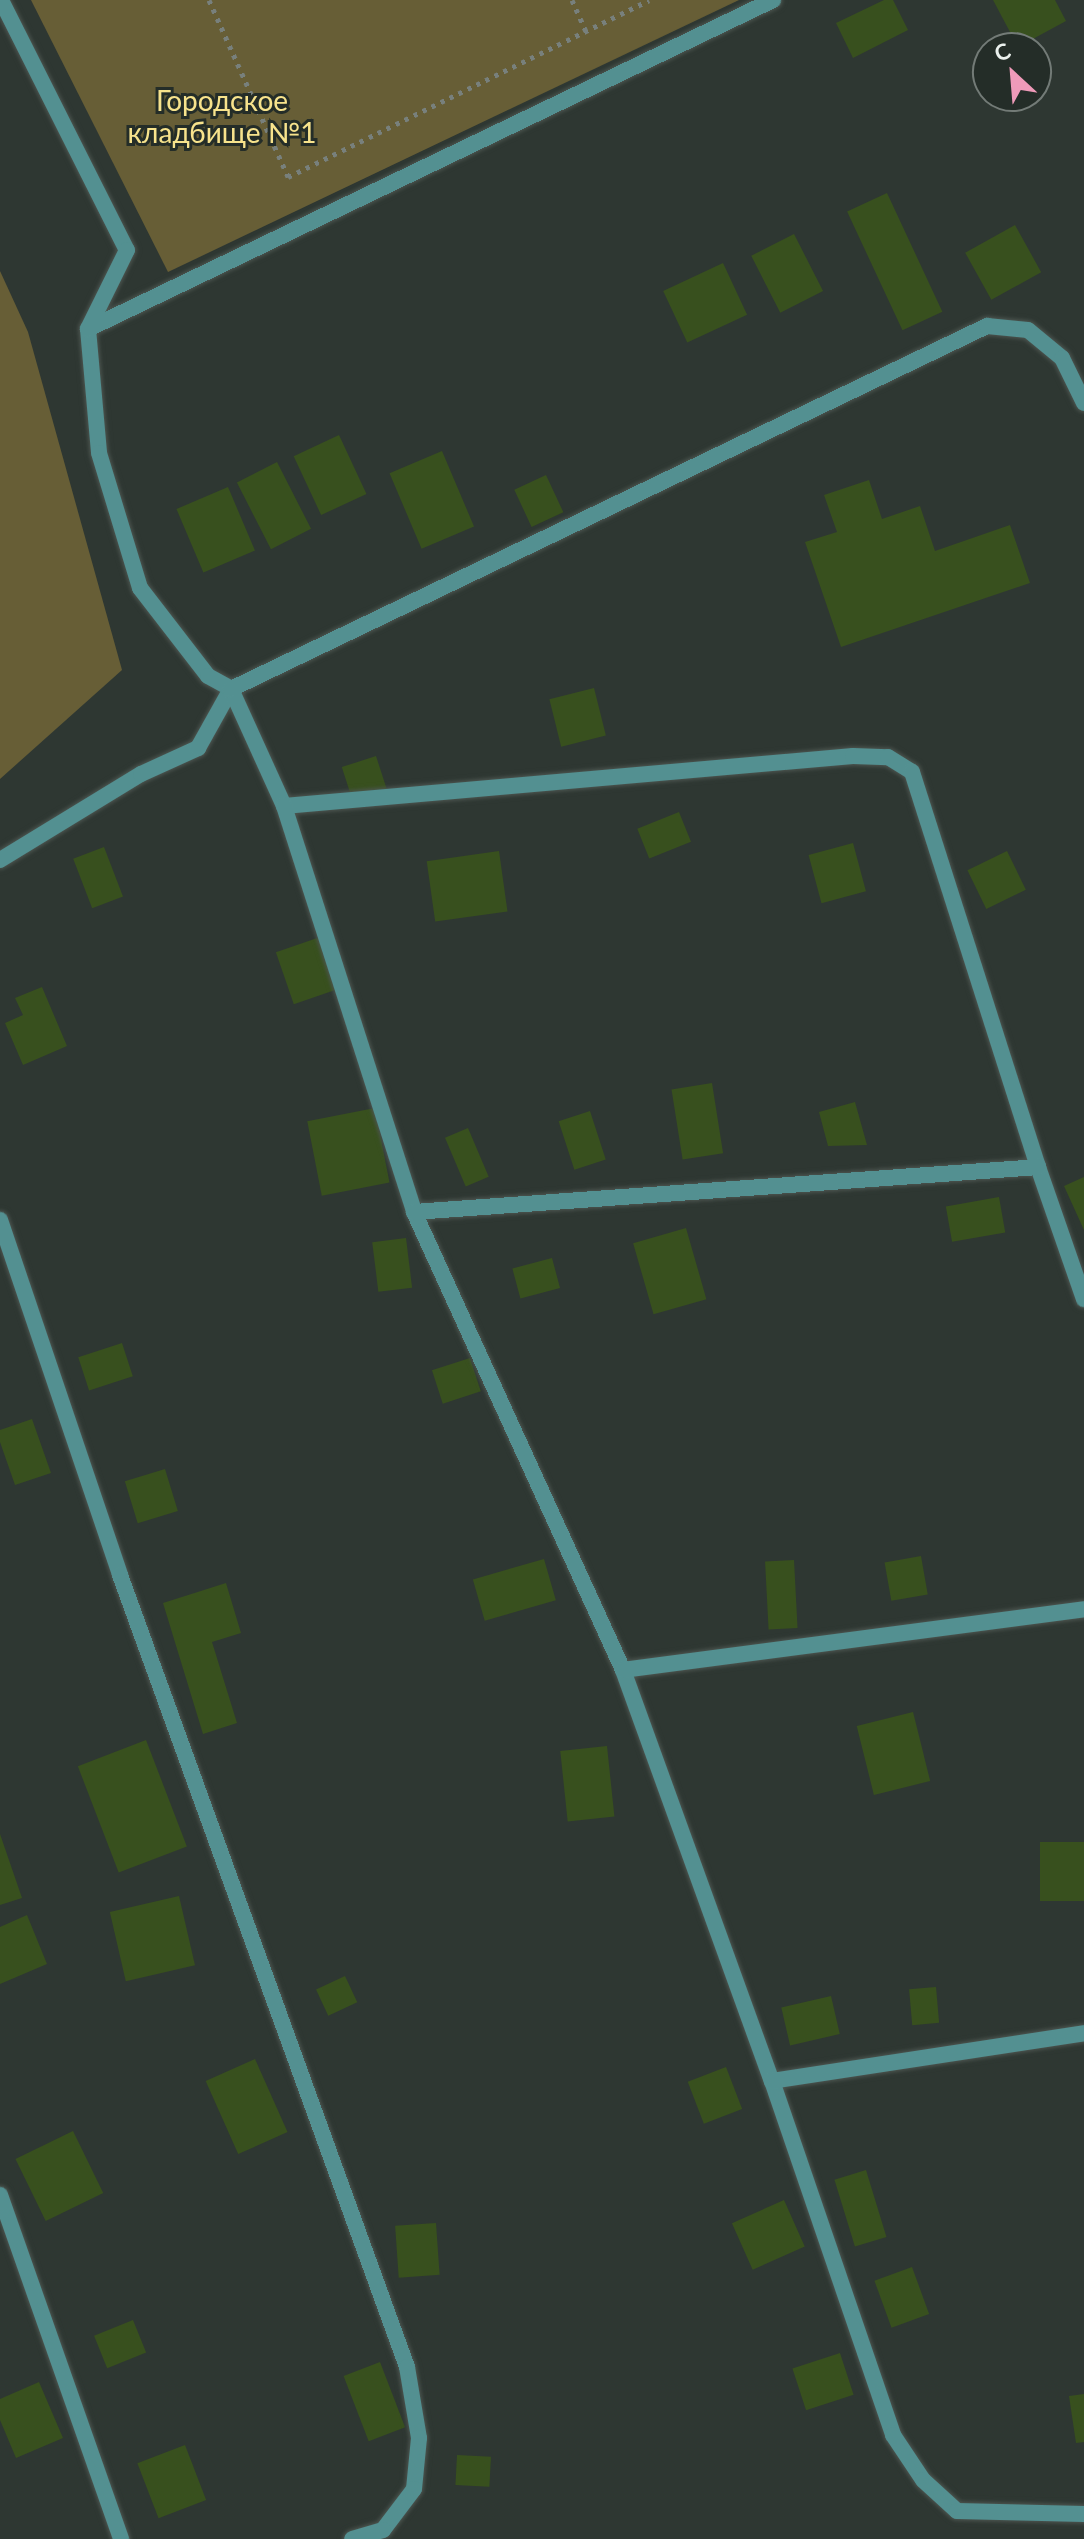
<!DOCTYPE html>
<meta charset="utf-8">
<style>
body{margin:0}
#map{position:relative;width:1084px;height:2539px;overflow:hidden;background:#2e3732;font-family:Lato,sans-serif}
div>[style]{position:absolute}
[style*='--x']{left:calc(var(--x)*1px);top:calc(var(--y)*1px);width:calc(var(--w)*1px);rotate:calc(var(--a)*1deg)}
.green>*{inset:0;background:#675e36}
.building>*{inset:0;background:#38501e;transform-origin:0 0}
.path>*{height:5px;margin-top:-2.5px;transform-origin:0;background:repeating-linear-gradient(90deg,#78807c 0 4px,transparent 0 10px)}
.roads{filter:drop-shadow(0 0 2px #4c5550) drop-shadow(0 0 2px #4c5550)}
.lane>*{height:16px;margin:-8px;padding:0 8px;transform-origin:8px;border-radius:8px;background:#539091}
.street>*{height:16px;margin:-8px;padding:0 8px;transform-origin:8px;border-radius:8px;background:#539091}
span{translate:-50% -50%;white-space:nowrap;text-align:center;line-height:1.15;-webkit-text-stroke:6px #242d28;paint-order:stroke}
.park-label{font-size:28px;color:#f7e38c}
.north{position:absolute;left:972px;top:32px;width:80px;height:80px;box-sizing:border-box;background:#242d28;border:2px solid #737b77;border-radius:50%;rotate:334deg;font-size:22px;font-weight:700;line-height:32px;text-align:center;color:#eaf0ed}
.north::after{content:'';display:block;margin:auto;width:28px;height:36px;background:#ef9ab9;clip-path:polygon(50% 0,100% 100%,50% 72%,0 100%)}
</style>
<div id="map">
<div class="green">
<div style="clip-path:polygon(31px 0,739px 0,168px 272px)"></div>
<div style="clip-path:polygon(0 271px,28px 332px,122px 670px,0 779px)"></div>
</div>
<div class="building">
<div style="clip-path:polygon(884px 0,893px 0,908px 30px,853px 58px,836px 23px)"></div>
<div style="clip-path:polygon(993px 0,1055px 0,1066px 21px,1018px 47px)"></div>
<div style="left:887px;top:193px;width:131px;height:44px;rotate:65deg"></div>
<div style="left:1015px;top:225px;width:54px;height:57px;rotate:61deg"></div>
<div style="left:794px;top:234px;width:64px;height:48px;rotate:63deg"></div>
<div style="left:723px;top:263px;width:57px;height:66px;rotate:65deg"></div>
<div style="left:339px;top:435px;width:65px;height:50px;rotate:65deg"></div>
<div style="left:442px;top:451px;width:82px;height:57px;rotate:67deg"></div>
<div style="left:277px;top:462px;width:75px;height:45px;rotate:63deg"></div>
<div style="left:546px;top:475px;width:41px;height:35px;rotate:65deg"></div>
<div style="clip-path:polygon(869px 480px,882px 519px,920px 506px,935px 551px,1010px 525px,1030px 583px,841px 647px,805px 542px,837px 532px,824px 495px)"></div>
<div style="left:228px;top:487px;width:69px;height:56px;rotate:67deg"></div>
<div style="left:594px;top:688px;width:49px;height:46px;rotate:76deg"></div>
<div style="left:376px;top:756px;width:40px;height:36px;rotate:72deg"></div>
<div style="left:679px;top:812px;width:32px;height:45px;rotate:68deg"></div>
<div style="left:853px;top:843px;width:50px;height:46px;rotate:75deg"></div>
<div style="left:104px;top:847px;width:53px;height:33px;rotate:69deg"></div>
<div style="left:499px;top:851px;width:61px;height:73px;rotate:82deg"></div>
<div style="left:1007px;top:851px;width:43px;height:44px;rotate:64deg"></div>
<div style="left:326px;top:935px;width:55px;height:53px;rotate:71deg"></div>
<div style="clip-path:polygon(42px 987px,67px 1046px,23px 1065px,5px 1023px,23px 1015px,15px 998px)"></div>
<div style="left:712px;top:1083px;width:71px;height:41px;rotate:81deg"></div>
<div style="clip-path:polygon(855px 1102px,867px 1145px,828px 1146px,819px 1112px)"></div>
<div style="left:375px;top:1108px;width:76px;height:69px;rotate:79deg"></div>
<div style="left:590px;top:1111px;width:51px;height:33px;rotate:72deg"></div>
<div style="left:468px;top:1128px;width:53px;height:25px;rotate:67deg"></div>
<div style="clip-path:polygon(1084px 1177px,1084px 1230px,1064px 1186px)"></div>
<div style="left:999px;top:1197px;width:36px;height:54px;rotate:80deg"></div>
<div style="left:686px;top:1228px;width:74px;height:55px;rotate:74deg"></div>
<div style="left:406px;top:1238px;width:50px;height:34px;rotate:83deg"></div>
<div style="left:552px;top:1258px;width:31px;height:41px;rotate:75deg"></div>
<div style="left:122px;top:1343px;width:35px;height:46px;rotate:72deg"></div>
<div style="left:470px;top:1358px;width:35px;height:40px;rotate:72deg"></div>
<div style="clip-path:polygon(32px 1419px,51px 1473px,15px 1485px,0 1442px,0 1430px)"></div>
<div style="left:165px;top:1469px;width:44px;height:42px;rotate:73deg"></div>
<div style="left:921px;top:1556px;width:39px;height:37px;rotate:80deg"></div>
<div style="left:544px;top:1559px;width:43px;height:74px;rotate:74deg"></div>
<div style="left:794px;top:1560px;width:68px;height:29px;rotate:87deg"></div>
<div style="clip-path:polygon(226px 1583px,241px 1633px,212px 1642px,237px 1723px,203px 1734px,163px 1603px)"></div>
<div style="left:913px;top:1712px;width:71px;height:58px;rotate:76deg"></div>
<div style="left:146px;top:1740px;width:114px;height:73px;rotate:69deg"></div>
<div style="left:607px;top:1746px;width:71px;height:47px;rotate:84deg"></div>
<div style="clip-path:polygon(0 1834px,22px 1898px,0 1905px)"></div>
<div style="left:1084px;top:1842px;width:59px;height:44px;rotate:90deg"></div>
<div style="left:179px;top:1896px;width:71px;height:71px;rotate:77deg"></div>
<div style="clip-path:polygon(27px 1915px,47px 1964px,0 1984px,0 1927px)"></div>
<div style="left:345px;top:1976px;width:29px;height:32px;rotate:65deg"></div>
<div style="left:936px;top:1987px;width:36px;height:27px;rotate:85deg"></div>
<div style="left:831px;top:1996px;width:39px;height:51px;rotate:77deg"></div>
<div style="left:255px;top:2059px;width:80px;height:54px;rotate:66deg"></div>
<div style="left:726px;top:2067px;width:45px;height:41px;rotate:69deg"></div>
<div style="left:73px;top:2131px;width:69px;height:64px;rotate:64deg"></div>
<div style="left:866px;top:2170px;width:70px;height:33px;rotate:73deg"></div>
<div style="left:784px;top:2200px;width:51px;height:57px;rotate:66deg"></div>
<div style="left:436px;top:2223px;width:52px;height:41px;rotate:86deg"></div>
<div style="left:912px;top:2267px;width:50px;height:40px;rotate:70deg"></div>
<div style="left:133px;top:2320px;width:35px;height:42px;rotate:68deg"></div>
<div style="left:840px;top:2353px;width:44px;height:50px;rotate:72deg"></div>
<div style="left:380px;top:2362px;width:70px;height:39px;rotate:69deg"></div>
<div style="clip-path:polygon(39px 2382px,63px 2438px,16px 2458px,0 2420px,0 2399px)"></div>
<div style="clip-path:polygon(1084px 2394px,1084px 2442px,1076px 2443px,1069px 2396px)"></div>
<div style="left:185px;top:2445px;width:59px;height:51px;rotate:69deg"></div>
<div style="left:457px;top:2455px;width:34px;height:30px;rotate:3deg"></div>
</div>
<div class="path">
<div style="--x:209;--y:0;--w:194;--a:65.9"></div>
<div style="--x:288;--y:177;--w:402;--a:-26.1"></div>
<div style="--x:572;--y:0;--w:34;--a:66"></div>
</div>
<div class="roads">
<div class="lane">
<div style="--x:284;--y:806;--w:571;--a:-5.02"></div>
<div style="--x:853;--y:756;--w:35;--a:2"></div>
<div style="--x:888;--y:757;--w:28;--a:32"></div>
<div style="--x:912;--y:772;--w:415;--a:72.3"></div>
<div style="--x:1038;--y:1167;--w:140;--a:70.8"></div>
<div style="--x:0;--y:860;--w:165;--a:-31.4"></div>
<div style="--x:141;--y:774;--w:63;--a:-24.5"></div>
<div style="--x:198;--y:748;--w:68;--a:-60.8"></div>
<div style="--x:0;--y:1220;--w:375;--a:71.3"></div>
<div style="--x:120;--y:1575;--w:842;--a:70.08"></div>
<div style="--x:407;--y:2367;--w:72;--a:80.4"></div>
<div style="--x:419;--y:2438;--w:51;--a:95.6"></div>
<div style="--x:414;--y:2489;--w:51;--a:127.1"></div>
<div style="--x:383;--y:2530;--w:32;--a:164"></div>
<div style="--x:0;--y:2195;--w:365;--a:70.6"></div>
</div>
<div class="street">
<div style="--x:1;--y:0;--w:280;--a:63.3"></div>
<div style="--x:127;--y:250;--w:88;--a:116.3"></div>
<div style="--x:88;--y:329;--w:124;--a:84.9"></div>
<div style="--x:99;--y:453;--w:141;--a:73.1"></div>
<div style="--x:140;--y:588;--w:111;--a:52.3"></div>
<div style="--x:208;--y:676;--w:26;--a:29"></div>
<div style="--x:231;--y:689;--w:128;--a:65.6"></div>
<div style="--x:284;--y:806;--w:426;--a:72.2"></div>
<div style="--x:414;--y:1212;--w:503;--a:65.47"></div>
<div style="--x:623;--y:1670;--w:437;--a:70.1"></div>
<div style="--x:772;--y:2081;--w:374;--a:71.1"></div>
<div style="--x:893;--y:2435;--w:54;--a:56.3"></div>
<div style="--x:923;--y:2480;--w:46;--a:42.4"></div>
<div style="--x:957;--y:2511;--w:127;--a:1.4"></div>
<div style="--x:88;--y:329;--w:760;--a:-25.65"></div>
<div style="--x:231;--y:689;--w:839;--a:-25.65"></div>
<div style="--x:987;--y:326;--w:41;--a:5.6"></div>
<div style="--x:1028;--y:330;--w:44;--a:39.5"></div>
<div style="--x:1062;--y:358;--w:50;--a:63.9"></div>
<div style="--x:414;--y:1212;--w:626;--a:-4.12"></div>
<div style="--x:623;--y:1670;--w:465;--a:-7.5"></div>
<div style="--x:772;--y:2081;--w:316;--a:-8.7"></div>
</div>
</div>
<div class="park-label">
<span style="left:222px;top:116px">Городское<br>кладбище №1</span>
</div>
<div class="north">С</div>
</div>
